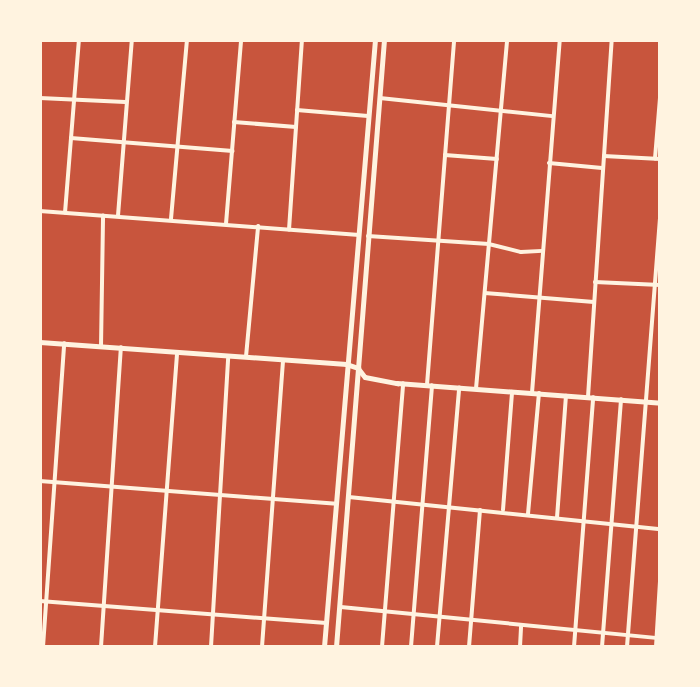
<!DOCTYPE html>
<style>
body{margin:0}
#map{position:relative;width:700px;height:687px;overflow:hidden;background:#c8553d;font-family:"PT Sans",sans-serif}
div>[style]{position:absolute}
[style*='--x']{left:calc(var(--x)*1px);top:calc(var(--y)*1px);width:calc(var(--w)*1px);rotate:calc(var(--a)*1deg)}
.minor>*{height:3.5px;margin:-1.75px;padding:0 1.75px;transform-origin:1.75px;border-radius:1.75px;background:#fff3e0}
.tertiary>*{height:4.5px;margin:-2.25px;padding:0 2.25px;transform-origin:2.25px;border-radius:2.25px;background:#fff3e0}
.secondary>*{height:4.5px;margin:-2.25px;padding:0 2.25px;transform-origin:2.25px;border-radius:2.25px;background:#fff3e0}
span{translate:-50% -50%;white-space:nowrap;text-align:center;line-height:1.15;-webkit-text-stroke:7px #fff3e0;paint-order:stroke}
.frame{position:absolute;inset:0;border:42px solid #fff3e0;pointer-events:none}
</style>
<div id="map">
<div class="minor">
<div style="--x:40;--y:98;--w:85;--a:2.7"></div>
<div style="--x:380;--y:98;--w:173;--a:6"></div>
<div style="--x:297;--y:110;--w:71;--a:4.8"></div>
<div style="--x:234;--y:122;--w:62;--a:4.6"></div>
<div style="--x:71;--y:138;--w:162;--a:4.6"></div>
<div style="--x:445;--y:155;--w:52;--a:4.4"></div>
<div style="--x:604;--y:156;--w:56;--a:3.1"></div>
<div style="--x:655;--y:159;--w:61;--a:-85.3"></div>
<div style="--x:549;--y:163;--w:53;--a:5.4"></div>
<div style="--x:40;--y:211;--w:320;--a:4.3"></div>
<div style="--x:65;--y:213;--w:174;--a:-85.4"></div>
<div style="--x:118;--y:216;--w:177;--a:-85.5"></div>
<div style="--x:171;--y:219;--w:180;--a:-84.9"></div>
<div style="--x:226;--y:224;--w:185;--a:-85.3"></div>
<div style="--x:289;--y:230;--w:190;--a:-86.1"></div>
<div style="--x:368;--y:236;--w:121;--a:3.8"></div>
<div style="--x:489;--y:244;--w:33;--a:14"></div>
<div style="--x:521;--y:252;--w:21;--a:-3"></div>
<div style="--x:595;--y:282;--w:65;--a:2.6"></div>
<div style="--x:485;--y:293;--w:109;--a:4.7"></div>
<div style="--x:101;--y:347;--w:131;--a:-89.1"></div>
<div style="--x:246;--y:357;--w:131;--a:-84.7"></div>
<div style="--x:427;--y:385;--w:346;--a:-85.5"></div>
<div style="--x:476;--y:389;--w:350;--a:-84.9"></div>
<div style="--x:532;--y:393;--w:354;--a:-85.5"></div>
<div style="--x:588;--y:397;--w:358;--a:-86.2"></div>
<div style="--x:40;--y:481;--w:297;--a:4.4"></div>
<div style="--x:349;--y:497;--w:313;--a:5.9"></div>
<div style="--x:503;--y:510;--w:118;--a:-85.6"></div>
<div style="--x:528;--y:514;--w:121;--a:-84.8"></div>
<div style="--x:557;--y:518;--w:122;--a:-85.8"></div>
<div style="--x:40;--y:601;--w:287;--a:4.4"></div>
<div style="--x:341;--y:607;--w:321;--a:5.6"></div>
<div style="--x:43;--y:647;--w:304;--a:-86"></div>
<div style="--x:101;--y:647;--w:300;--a:-86.2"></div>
<div style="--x:155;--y:647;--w:295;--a:-85.7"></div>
<div style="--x:211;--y:647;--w:290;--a:-86.6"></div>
<div style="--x:262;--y:647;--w:286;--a:-85.8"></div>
<div style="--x:382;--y:647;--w:264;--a:-85.4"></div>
<div style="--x:411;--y:647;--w:262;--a:-85.4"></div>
<div style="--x:437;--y:647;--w:260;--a:-85.1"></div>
<div style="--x:469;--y:647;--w:137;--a:-85.4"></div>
<div style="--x:520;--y:647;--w:21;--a:-87"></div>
<div style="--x:574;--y:647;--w:250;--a:-85.6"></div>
<div style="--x:602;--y:647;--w:248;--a:-85.6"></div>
<div style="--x:627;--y:647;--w:429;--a:-85.6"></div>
<div style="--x:656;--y:647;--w:65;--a:-86.5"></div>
</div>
<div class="tertiary">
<div style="--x:40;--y:342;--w:307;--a:4.1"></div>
<div style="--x:346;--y:364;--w:13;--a:18"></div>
<div style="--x:358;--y:368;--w:11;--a:52"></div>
<div style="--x:365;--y:377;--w:33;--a:11"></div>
<div style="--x:397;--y:383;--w:264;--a:4.3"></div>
</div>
<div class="secondary">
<div style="--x:324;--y:647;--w:609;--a:-85.2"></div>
<div style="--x:336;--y:647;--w:609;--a:-85.48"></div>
</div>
<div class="frame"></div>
</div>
